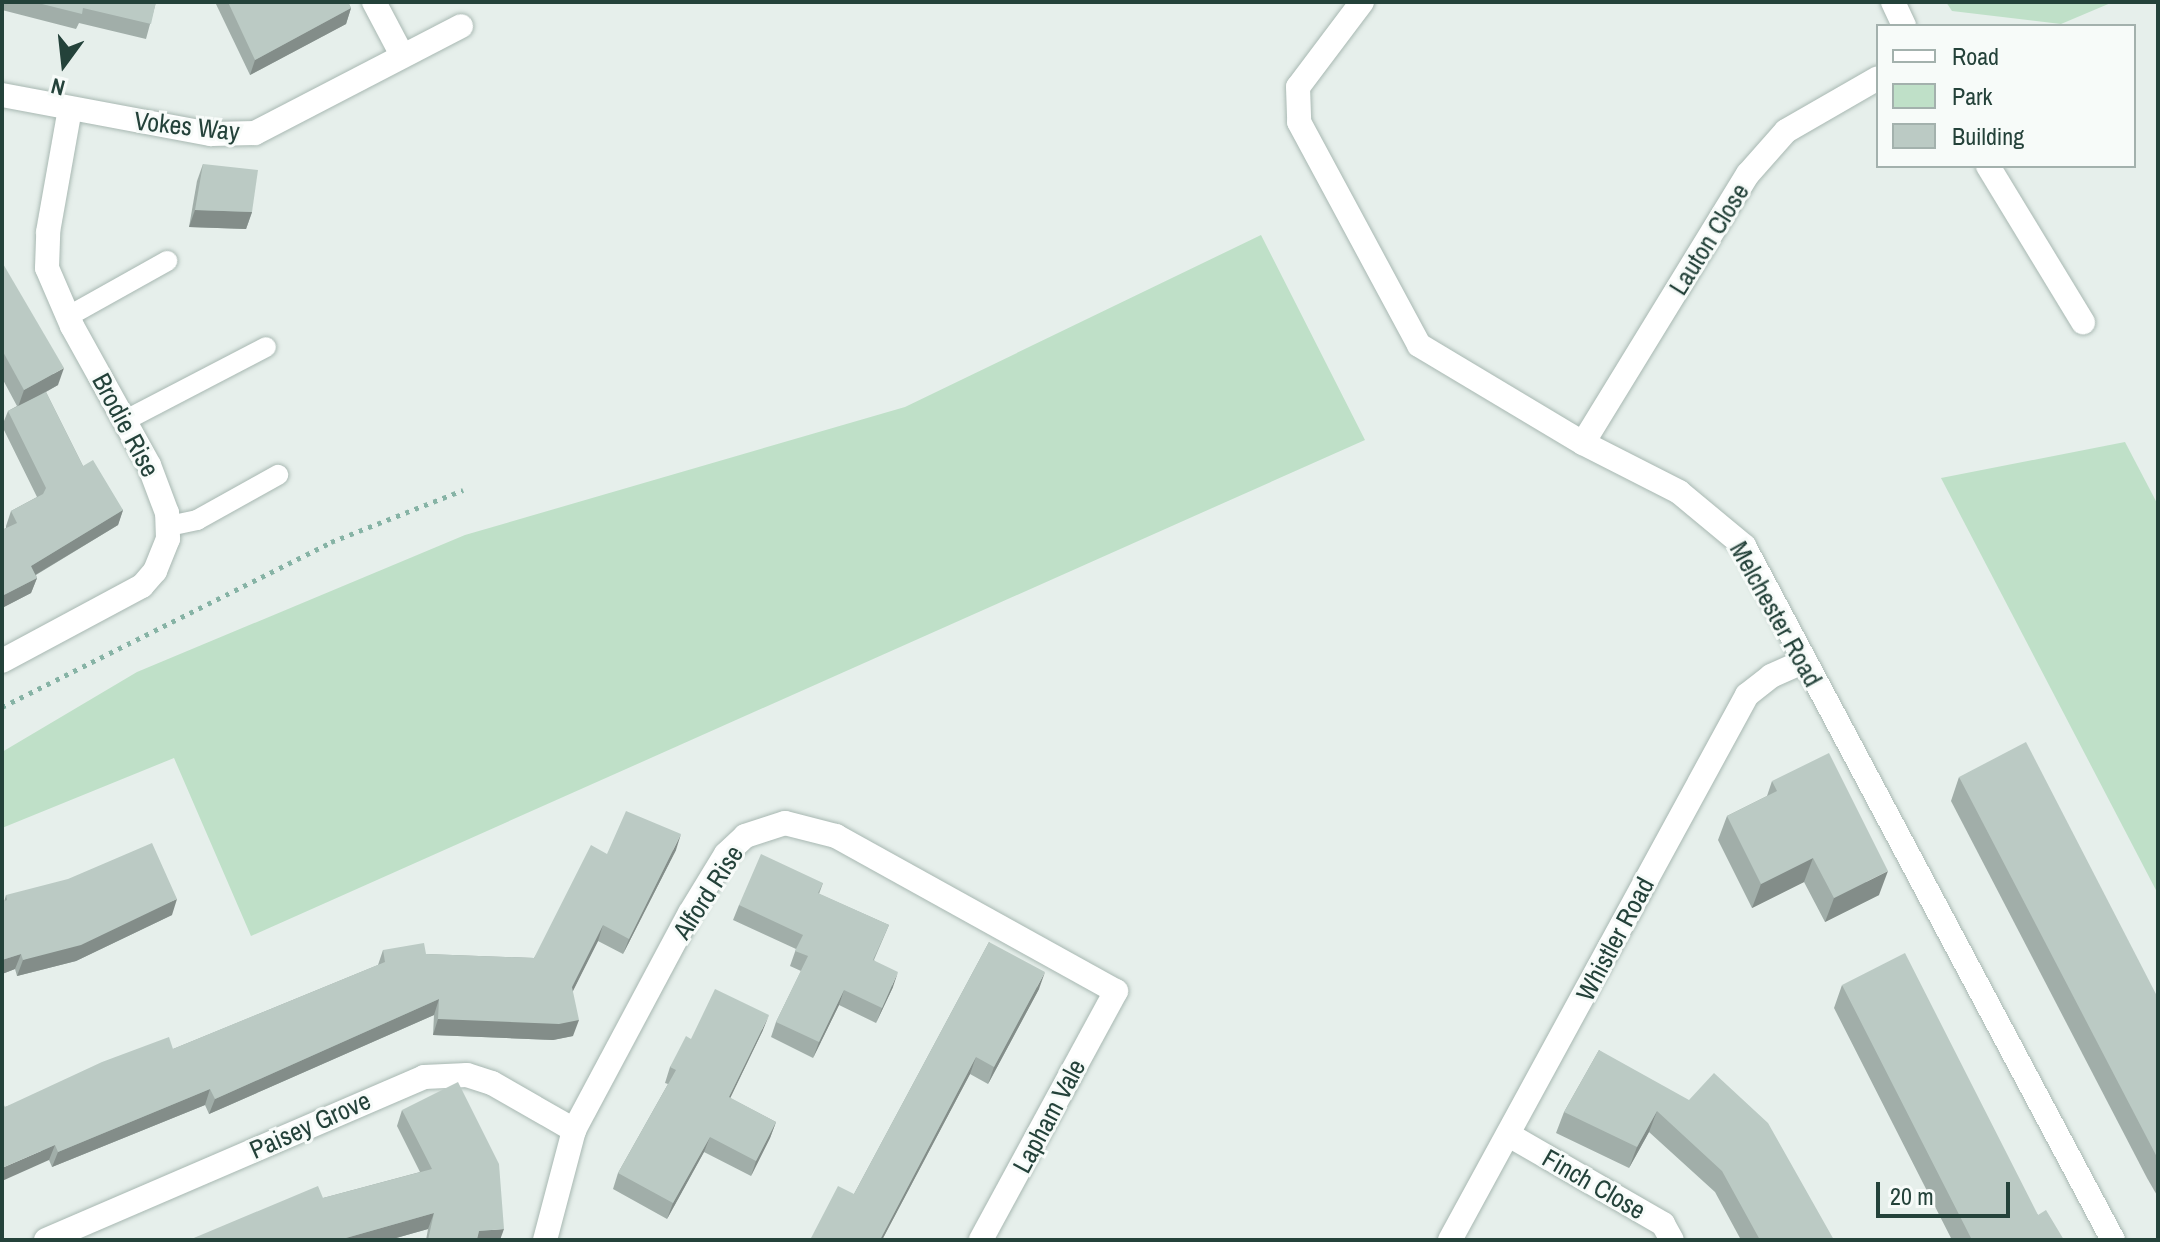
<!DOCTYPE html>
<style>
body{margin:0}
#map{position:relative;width:2160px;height:1242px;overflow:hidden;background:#e6efeb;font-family:"Archivo Narrow",sans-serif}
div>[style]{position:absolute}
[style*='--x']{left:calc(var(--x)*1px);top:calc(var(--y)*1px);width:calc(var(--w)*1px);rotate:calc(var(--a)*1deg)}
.green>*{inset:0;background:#bfe0c8}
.path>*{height:5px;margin-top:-2.5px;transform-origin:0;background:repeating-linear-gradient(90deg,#86b3a5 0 4px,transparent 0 10px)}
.roads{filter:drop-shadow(0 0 2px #a8b8b2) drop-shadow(0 0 2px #a8b8b2)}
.lane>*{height:20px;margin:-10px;padding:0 10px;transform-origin:10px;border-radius:10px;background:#fff}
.street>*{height:24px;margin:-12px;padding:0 12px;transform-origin:12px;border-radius:12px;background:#fff}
.wall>*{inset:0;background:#a1aea9}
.shaded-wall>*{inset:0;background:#838d89}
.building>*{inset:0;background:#bbcac4}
span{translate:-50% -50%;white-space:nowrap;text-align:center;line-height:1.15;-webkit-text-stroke:6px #f7fbf9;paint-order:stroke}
.street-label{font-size:26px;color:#24423a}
.frame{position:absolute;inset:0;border:4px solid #24423a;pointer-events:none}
.legend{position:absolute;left:1876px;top:24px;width:260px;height:144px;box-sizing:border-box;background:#f7fbf9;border:2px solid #a3b1ad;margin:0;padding:10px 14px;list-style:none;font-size:24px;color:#24423a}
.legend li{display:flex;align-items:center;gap:16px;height:40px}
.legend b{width:40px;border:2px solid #a3b1ad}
.north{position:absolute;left:24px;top:24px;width:80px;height:80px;-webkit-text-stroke:6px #f7fbf9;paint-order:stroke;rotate:195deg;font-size:22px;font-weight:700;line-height:32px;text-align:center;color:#24423a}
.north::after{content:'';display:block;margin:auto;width:28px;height:36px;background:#24423a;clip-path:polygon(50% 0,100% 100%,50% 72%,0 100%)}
.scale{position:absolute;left:1876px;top:1182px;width:134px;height:36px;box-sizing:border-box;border:4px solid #24423a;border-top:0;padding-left:10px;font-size:24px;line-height:28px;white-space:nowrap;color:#24423a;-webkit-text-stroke:6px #f7fbf9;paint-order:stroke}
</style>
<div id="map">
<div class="green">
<div style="clip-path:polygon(1946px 2px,2113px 2px,2061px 24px,1952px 11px)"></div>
<div style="clip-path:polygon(1261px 235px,1365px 440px,251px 936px,174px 758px,2px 828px,2px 752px,137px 672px,465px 535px,905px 407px)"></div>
<div style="clip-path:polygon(2125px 442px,2158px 505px,2158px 894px,1941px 478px)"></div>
</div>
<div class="path">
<div style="--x:2;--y:707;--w:368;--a:-26.6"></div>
<div style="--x:331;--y:542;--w:142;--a:-21.5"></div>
</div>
<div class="roads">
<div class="lane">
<div style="--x:67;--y:317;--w:115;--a:-29.2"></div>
<div style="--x:124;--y:421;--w:160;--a:-27.5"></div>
<div style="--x:169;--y:526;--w:29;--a:-12"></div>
<div style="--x:197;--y:520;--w:93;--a:-29.1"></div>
</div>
<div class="street">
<div style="--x:374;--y:2;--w:60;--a:62.2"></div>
<div style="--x:1362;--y:2;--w:106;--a:127"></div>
<div style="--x:1298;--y:87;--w:35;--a:88"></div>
<div style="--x:1299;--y:122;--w:253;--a:61.7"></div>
<div style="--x:1419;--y:345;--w:191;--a:30.9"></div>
<div style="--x:1583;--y:443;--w:108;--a:27"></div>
<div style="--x:1679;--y:492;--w:85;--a:39.7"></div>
<div style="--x:1744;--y:546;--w:786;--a:62"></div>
<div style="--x:1893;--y:2;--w:26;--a:65"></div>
<div style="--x:2;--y:95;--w:213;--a:10.6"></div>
<div style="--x:211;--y:134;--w:44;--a:-1.3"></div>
<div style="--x:255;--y:133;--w:232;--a:-27.4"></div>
<div style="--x:1988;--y:166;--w:183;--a:58.7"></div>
<div style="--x:1583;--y:443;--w:316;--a:-58.5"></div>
<div style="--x:1748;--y:174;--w:57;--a:-48.5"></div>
<div style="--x:1786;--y:131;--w:106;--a:-29.9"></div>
<div style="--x:2;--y:661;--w:159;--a:-28.2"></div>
<div style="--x:142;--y:586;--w:20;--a:-49"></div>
<div style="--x:155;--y:571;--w:35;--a:-68"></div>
<div style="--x:168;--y:539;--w:26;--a:-92"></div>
<div style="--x:167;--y:513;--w:51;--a:-110.6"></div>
<div style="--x:149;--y:465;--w:159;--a:-119"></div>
<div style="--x:72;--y:326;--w:63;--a:-113.3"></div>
<div style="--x:47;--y:268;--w:36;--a:-88"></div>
<div style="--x:48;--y:232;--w:125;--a:-79.9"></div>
<div style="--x:1509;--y:1135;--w:178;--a:30"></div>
<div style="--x:1663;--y:1224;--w:18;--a:61"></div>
<div style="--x:46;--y:1240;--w:412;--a:-23.3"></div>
<div style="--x:424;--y:1077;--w:43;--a:-2.7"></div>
<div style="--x:467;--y:1075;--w:26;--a:18"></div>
<div style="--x:492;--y:1083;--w:95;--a:29.8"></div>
<div style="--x:545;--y:1240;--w:114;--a:-75.2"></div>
<div style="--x:574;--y:1130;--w:246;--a:-61.9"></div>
<div style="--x:690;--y:913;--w:69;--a:-58.6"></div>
<div style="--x:726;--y:854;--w:26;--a:-43"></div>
<div style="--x:745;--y:836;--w:42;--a:-18"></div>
<div style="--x:785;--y:823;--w:53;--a:14.3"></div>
<div style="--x:836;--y:836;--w:320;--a:29"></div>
<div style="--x:1116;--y:991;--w:283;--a:118.5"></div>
<div style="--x:1450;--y:1240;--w:621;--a:-61.41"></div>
<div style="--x:1747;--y:695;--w:31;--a:-38"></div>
<div style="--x:1771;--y:676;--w:35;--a:-24"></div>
</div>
</div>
<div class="wall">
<div style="clip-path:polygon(2px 2px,156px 2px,146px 39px,79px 23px,76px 29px,2px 10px)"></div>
<div style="clip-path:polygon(215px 2px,348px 2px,351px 8px,346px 24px,250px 75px)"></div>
<div style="clip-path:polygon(203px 164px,252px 212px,246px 229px,189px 227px,197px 181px)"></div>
<div style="clip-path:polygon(2px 262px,58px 385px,46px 392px,83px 466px,123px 510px,118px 525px,36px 575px,37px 578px,31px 593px,2px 608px,2px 530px,6px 528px,6px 526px,11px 511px,37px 497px,2px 426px,8px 411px,17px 406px,2px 378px)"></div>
<div style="clip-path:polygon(1959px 777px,2158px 998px,2158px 1197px,2147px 1178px,1951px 801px)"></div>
<div style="clip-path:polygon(1772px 781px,1879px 895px,1825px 922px,1804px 882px,1752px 908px,1718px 840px,1727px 816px,1767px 796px)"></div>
<div style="clip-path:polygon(676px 850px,623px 954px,598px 941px,573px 990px,573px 1036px,553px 1040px,433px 1035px,434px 1015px,209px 1114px,205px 1105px,52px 1167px,49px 1160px,5px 1107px,173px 1049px,378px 965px,383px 950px,426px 954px,534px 958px,607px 854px)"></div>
<div style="clip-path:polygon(823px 883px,819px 894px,889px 925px,874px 960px,893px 987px,876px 1023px,839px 1005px,813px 1058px,771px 1037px,776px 1022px,801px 971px,790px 966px,796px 949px,733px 920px,739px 905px)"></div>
<div style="clip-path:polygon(6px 895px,172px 915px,76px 961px,17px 976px,15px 969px,2px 974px,2px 902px,4px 902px)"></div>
<div style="clip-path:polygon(989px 942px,1039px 989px,988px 1084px,970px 1074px,882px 1240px,810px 1240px,854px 1194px)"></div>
<div style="clip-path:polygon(1842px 985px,2038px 1215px,2064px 1240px,1952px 1240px,1834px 1008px)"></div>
<div style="clip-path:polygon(763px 1030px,730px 1098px,776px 1122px,770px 1138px,751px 1176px,704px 1152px,667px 1219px,613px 1189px,618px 1173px,668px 1084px,665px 1083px,670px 1067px,691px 1039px)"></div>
<div style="clip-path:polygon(1599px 1050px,1834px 1240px,1741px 1240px,1715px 1192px,1649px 1132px,1629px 1168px,1556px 1133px,1564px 1112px)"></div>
<div style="clip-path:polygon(402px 1110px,500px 1240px,426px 1240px,428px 1229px,389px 1240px,189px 1240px,323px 1198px,420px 1172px,397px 1126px)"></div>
</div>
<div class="shaded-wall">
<div style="clip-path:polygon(351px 8px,346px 24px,250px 75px,255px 60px)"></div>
<div style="clip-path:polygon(195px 210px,252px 212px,246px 229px,189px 227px)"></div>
<div style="clip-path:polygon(64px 368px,58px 385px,18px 407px,24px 390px)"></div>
<div style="clip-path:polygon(123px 510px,118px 525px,25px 581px,31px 566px)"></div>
<div style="clip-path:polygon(37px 578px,31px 593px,2px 608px,2px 596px)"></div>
<div style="clip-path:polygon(681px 834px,676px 850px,623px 954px,629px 939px)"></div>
<div style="clip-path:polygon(1813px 858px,1804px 882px,1752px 908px,1761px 884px)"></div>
<div style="clip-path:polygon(1888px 871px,1879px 895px,1825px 922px,1834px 898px)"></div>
<div style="clip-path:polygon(177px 899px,172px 915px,76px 961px,17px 976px,23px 960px)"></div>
<div style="clip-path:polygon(603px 925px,598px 941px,567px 1003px,572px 987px)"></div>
<div style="clip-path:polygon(21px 954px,15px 969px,2px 974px,2px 960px)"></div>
<div style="clip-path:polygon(898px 972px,893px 987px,876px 1023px,882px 1008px)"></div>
<div style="clip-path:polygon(1045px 972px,1039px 989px,988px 1084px,994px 1067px)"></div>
<div style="clip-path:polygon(844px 990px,839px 1005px,813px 1058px,819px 1042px)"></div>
<div style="clip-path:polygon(439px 999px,434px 1015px,209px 1114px,215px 1099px)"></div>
<div style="clip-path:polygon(769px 1015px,763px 1030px,723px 1113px,729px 1097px)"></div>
<div style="clip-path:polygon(438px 1019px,579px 1020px,573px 1036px,553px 1040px,433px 1035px)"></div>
<div style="clip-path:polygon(976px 1057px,970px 1074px,882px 1240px,880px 1240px)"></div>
<div style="clip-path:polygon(210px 1089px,205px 1105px,52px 1167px,58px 1152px)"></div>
<div style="clip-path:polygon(1657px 1111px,1649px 1132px,1629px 1168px,1637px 1147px)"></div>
<div style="clip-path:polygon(776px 1122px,770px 1138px,751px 1176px,756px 1161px)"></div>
<div style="clip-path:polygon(710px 1137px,704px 1152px,667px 1219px,673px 1203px)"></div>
<div style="clip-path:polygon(55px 1145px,49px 1160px,2px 1181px,2px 1168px)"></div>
<div style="clip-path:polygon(434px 1213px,428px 1229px,389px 1240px,339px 1240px)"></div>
<div style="clip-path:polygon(504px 1229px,500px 1240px,476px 1240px,479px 1231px)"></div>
</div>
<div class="building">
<div style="clip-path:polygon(34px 2px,156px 2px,151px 24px,83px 8px,82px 14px)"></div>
<div style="clip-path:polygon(228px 2px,348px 2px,351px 8px,255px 60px)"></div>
<div style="clip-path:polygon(203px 164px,258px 170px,252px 212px,195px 210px)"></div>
<div style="clip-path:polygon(2px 262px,64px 368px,24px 390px,2px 350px)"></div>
<div style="clip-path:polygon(46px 392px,83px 466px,93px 460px,123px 510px,31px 566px,37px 578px,2px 596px,2px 530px,17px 523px,11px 511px,43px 494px,46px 488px,8px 411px)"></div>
<div style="clip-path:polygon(2026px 742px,2158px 998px,2158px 1159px,1959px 777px)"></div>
<div style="clip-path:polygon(1829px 753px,1888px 871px,1834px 898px,1813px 858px,1761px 884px,1727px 816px,1777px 791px,1772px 781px)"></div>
<div style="clip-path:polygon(626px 811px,681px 834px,629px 939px,603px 925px,572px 987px,579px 1020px,559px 1024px,438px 1019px,439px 999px,215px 1099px,210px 1089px,58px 1152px,55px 1145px,2px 1168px,2px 1101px,5px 1107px,102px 1062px,169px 1037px,173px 1049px,385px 962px,383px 950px,424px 943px,426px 954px,534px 958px,591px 845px,607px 854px)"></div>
<div style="clip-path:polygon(152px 843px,177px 899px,81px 945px,23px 960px,21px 954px,2px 960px,2px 902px,7px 900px,6px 895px,68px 879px)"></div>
<div style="clip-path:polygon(761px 854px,823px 883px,818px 893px,889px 925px,873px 960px,898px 972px,882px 1008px,844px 990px,819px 1042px,776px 1022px,808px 956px,795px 951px,803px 935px,739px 905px)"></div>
<div style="clip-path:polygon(989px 942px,1045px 972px,994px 1067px,976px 1057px,880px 1240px,810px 1240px,838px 1186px,854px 1194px)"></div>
<div style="clip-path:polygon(1905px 953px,2038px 1215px,2046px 1210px,2064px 1240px,1972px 1240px,1842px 985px)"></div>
<div style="clip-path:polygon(715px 989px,769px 1015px,729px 1097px,776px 1122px,756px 1161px,710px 1137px,673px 1203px,618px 1173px,676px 1070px,670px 1067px,686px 1036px,691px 1039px)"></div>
<div style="clip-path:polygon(1599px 1050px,1689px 1100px,1714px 1073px,1768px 1123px,1834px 1240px,1760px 1240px,1722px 1171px,1657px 1111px,1637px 1147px,1564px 1112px)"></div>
<div style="clip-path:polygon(458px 1082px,499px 1164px,504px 1229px,479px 1231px,477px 1240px,428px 1240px,434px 1213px,339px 1240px,189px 1240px,318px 1186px,323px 1198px,432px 1169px,402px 1110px)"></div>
</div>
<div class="street-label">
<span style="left:187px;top:126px;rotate:6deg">Vokes Way</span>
<span style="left:1709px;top:239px;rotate:-58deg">Lauton Close</span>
<span style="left:126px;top:425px;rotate:62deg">Brodie Rise</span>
<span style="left:1776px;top:614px;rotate:61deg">Melchester Road</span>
<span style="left:708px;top:892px;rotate:-57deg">Alford Rise</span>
<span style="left:1615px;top:939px;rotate:-62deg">Whistler Road</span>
<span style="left:1049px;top:1116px;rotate:-62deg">Lapham Vale</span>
<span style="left:310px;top:1125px;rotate:-24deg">Paisey Grove</span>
<span style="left:1594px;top:1184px;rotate:30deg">Finch Close</span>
</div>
<div class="frame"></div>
<ul class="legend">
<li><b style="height:10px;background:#fff"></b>Road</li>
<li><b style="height:22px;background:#bfe0c8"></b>Park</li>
<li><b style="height:22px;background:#bbcac4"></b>Building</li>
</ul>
<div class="north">N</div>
<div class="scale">20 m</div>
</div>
